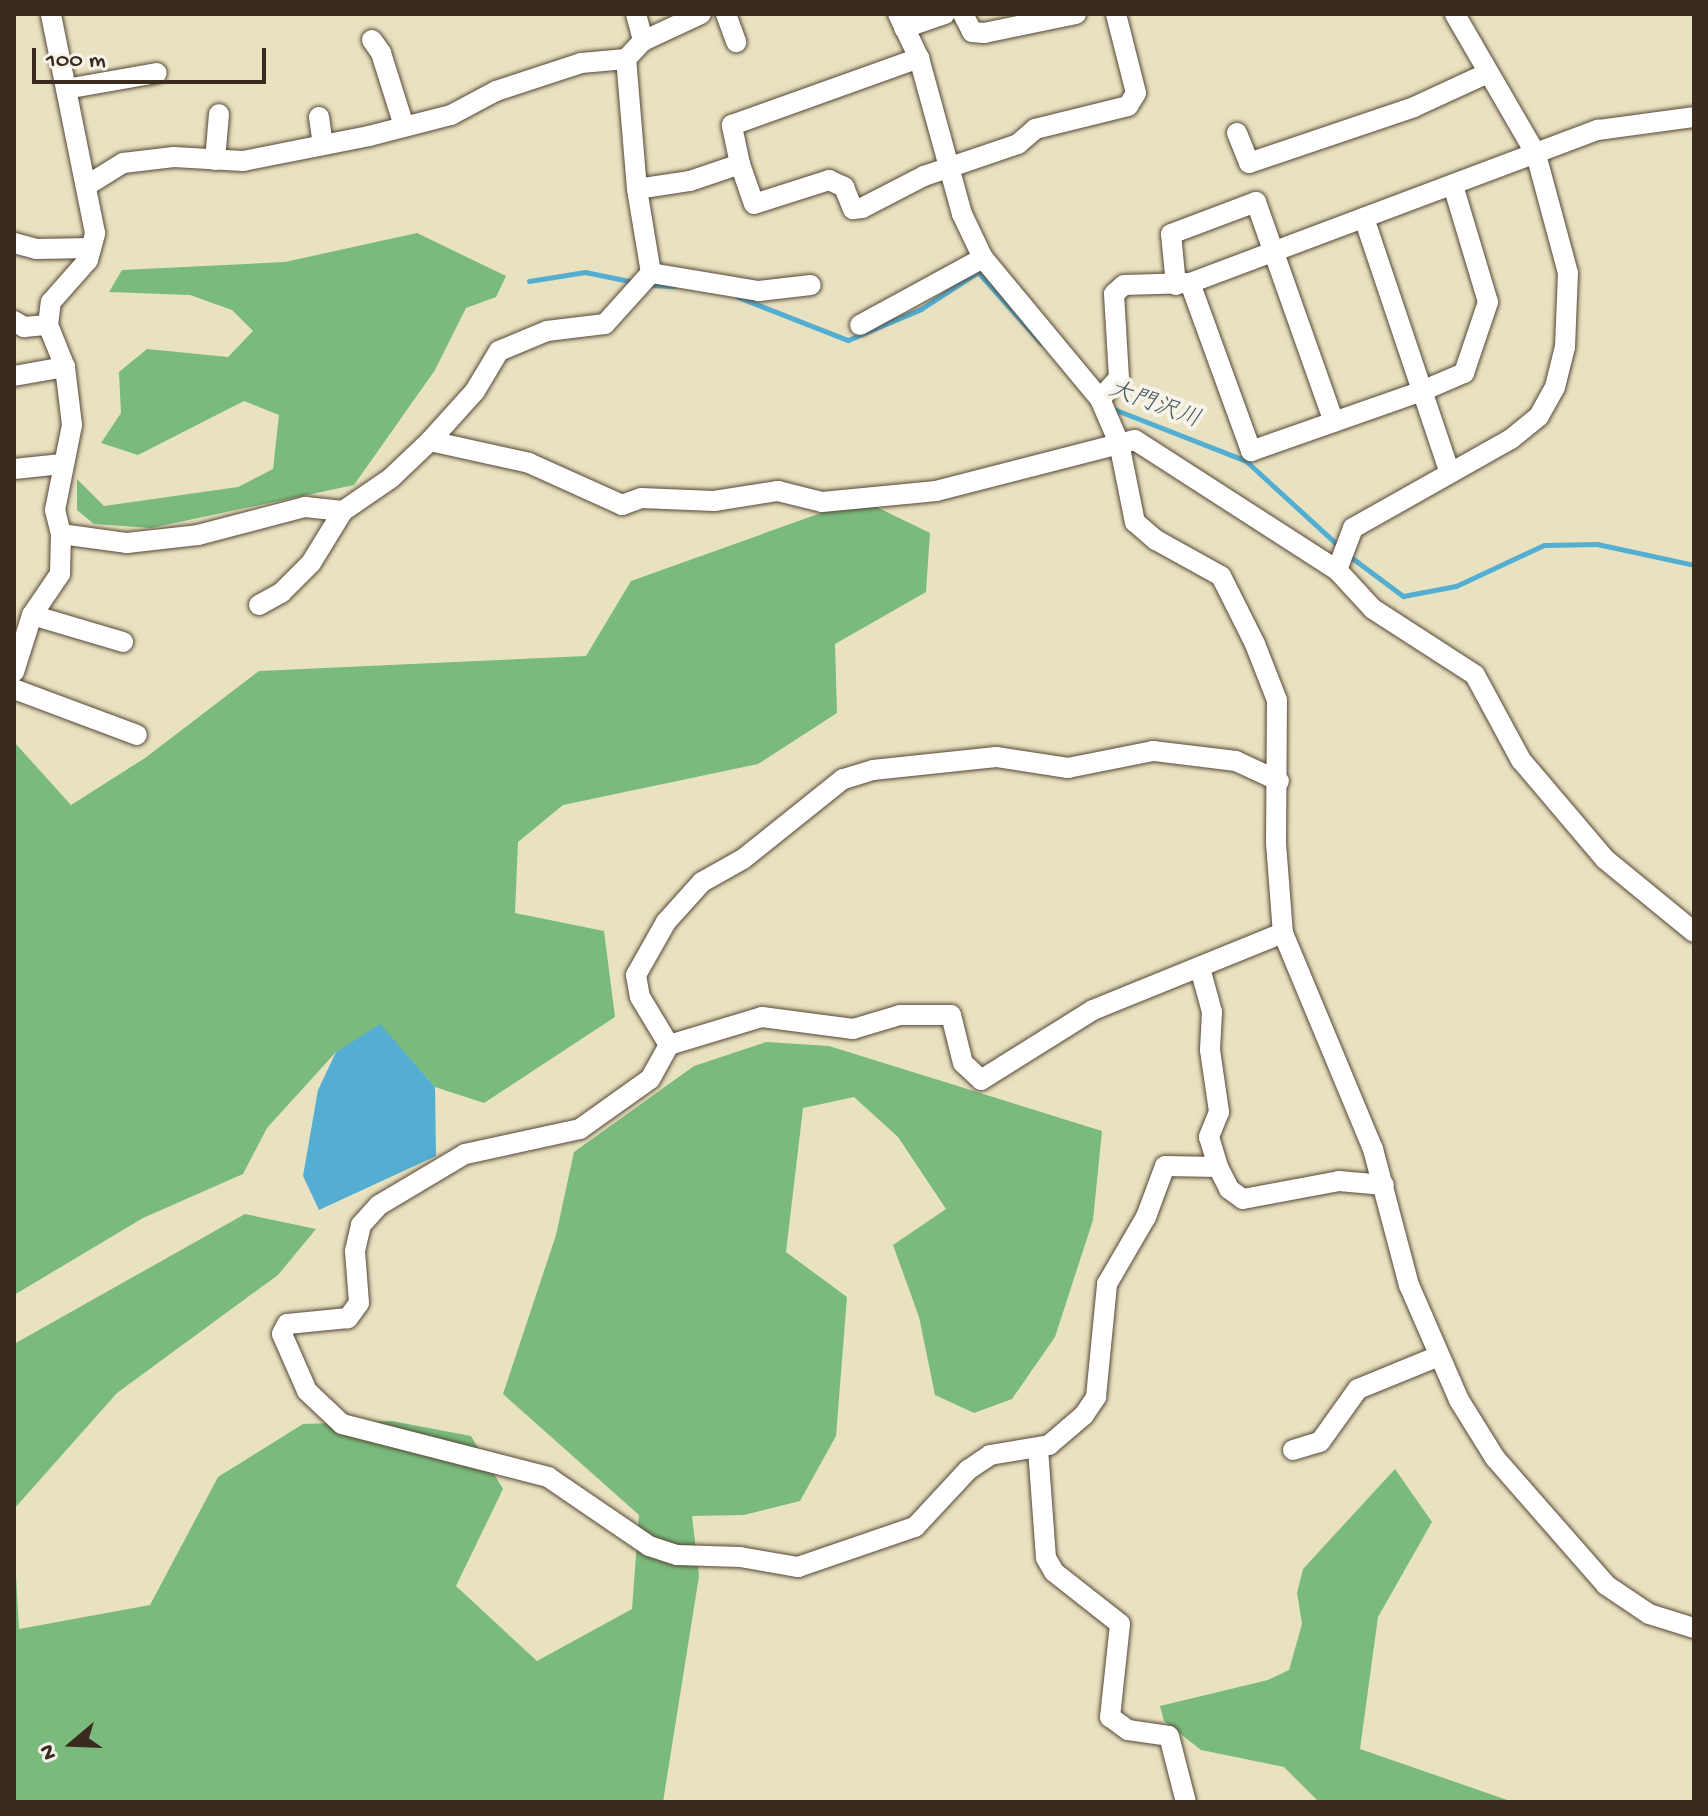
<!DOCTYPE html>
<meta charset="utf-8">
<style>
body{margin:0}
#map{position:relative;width:1708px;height:1816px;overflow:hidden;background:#e9e2c1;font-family:"Gochi Hand","Klee One",sans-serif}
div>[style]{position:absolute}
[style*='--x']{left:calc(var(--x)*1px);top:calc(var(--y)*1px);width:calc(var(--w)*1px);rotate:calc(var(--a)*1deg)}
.forest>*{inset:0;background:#7abb7d}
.water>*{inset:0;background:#54aed1}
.stream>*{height:5px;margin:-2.5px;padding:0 2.5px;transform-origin:2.5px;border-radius:2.5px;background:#54aed1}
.roads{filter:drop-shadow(0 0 2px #554636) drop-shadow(0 0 2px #554636)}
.minor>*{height:20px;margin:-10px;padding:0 10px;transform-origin:10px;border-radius:10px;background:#fff}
span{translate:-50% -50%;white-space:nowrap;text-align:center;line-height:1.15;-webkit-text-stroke:8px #f7f3e8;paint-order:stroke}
.water-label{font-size:24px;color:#44585d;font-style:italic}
.frame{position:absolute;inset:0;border:16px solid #3b2a1e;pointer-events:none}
.north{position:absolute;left:32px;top:1704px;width:80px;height:80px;-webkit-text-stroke:6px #f7f3e8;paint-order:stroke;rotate:251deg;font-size:22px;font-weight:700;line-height:32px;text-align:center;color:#3b2a1e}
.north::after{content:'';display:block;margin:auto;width:28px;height:36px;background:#3b2a1e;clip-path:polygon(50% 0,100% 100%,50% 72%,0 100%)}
.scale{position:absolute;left:32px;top:48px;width:234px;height:36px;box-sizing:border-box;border:4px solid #3b2a1e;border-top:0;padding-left:10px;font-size:24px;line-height:28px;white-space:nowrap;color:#3b2a1e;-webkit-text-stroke:6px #f7f3e8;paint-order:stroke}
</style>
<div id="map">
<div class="forest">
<div style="clip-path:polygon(417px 233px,506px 276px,496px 297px,466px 308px,435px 370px,354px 485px,151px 528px,94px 524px,77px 510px,77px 479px,104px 506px,238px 487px,273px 469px,279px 415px,244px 401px,138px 455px,101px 443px,121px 413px,119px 372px,147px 349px,228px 357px,253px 331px,232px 310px,190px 295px,109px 292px,122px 270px,285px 262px)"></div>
<div style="clip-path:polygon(860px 499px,930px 533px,926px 592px,835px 644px,837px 713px,758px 764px,563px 805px,518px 842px,515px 913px,604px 931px,615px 1017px,484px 1103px,435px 1087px,380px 1025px,336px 1052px,267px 1128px,243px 1174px,143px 1218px,14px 1295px,15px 743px,71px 805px,145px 758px,259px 671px,586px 656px,631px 581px)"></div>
<div style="clip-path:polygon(766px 1042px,829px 1046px,1102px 1131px,1093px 1220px,1055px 1337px,1012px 1399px,974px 1413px,935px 1395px,919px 1317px,893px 1245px,946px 1209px,898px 1137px,854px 1097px,803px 1108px,786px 1252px,847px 1297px,836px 1436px,800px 1501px,744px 1515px,692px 1516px,699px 1576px,663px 1802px,14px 1802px,14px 1541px,19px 1629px,150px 1605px,218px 1477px,303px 1424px,392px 1421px,471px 1436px,503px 1489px,456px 1586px,537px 1661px,632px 1609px,639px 1515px,503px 1394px,556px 1235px,574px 1152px,694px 1066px)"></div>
<div style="clip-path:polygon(245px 1214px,316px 1229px,278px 1275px,117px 1393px,14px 1509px,14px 1344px)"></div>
<div style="clip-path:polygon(1395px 1469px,1432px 1522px,1378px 1617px,1360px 1749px,1513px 1802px,1319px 1802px,1284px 1767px,1201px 1750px,1164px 1721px,1160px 1706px,1268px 1680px,1289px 1670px,1302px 1624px,1297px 1593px,1303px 1569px)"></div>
</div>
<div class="water">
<div style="clip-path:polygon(380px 1024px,435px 1087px,436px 1156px,319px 1210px,303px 1176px,318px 1090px,336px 1052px)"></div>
</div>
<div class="stream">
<div style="--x:529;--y:281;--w:57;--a:-9.1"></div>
<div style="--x:585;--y:272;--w:50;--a:11.5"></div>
<div style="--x:648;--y:285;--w:26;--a:2"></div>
<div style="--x:738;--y:297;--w:118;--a:21.4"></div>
<div style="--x:848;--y:340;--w:79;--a:-23"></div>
<div style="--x:921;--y:309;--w:68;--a:-33"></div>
<div style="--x:978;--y:272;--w:95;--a:48.4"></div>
<div style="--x:1111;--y:408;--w:145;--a:21.4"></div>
<div style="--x:1246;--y:461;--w:129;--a:42.5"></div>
<div style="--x:1348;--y:555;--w:69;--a:36.7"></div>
<div style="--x:1403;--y:596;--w:54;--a:-10.7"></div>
<div style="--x:1456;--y:586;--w:97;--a:-25"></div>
<div style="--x:1544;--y:545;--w:53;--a:-1.1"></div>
<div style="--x:1597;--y:544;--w:99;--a:12.2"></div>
</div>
<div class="roads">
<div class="minor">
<div style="--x:636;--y:14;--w:28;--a:75"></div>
<div style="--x:726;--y:14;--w:30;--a:70"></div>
<div style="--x:898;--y:14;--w:49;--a:64.5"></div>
<div style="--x:919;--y:58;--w:162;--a:74.6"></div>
<div style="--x:962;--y:214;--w:49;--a:64.5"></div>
<div style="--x:983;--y:258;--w:183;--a:50.3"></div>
<div style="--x:1100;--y:399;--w:48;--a:66.6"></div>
<div style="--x:1119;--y:443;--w:81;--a:78.6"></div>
<div style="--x:1135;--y:522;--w:28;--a:41"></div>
<div style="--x:1156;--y:540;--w:74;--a:29"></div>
<div style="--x:1221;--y:576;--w:76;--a:63.4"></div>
<div style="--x:1255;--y:644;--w:60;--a:68.6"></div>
<div style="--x:1277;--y:700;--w:143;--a:90.4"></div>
<div style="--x:1276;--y:843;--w:90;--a:85.6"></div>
<div style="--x:1283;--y:933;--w:234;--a:67.4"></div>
<div style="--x:1373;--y:1149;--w:141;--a:75.2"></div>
<div style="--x:1409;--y:1285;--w:125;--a:66.5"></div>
<div style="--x:1459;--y:1400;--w:68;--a:58.2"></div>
<div style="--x:1495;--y:1458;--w:169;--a:48.8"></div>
<div style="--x:1606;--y:1585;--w:52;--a:34"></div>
<div style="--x:1649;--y:1614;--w:47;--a:17.3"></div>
<div style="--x:963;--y:14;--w:20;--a:63"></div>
<div style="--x:972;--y:32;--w:12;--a:5"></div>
<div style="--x:984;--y:33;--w:94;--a:-11.7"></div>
<div style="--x:904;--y:28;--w:43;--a:-18.9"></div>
<div style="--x:372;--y:40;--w:16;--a:55"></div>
<div style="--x:381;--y:53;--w:77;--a:72.5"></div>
<div style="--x:66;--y:89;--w:92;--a:-10"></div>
<div style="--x:319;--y:117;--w:28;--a:82"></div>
<div style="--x:1237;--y:133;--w:32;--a:68"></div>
<div style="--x:1249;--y:163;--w:174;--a:-18.7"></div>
<div style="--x:1414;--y:107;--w:81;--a:-24.7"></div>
<div style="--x:215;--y:160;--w:46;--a:-85"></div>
<div style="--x:740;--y:164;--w:42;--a:70.7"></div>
<div style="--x:754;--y:204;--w:79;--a:-17.7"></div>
<div style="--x:829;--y:180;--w:17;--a:25"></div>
<div style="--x:844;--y:187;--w:24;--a:68"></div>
<div style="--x:853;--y:209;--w:9;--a:-6"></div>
<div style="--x:862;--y:208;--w:70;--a:-27.3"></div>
<div style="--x:924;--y:176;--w:99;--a:-18.8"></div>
<div style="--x:1018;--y:144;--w:23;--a:-41"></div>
<div style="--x:1035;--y:129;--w:96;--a:-13.9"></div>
<div style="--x:1128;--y:106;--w:15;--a:-58"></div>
<div style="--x:1136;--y:93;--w:81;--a:-104.2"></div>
<div style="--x:86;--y:186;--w:44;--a:-31.9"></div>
<div style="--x:123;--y:163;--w:51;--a:-6.7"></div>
<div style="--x:174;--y:157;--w:69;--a:3.3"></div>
<div style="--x:243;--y:161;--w:128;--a:-11.2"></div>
<div style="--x:369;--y:136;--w:85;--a:-14.4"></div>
<div style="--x:451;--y:115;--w:51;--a:-28.1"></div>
<div style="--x:496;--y:91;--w:89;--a:-18.2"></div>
<div style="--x:581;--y:63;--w:45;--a:-5.1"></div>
<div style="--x:637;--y:189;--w:54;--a:-8.6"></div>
<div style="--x:690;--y:181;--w:53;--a:-18.8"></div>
<div style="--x:740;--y:164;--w:40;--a:-102"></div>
<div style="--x:732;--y:125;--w:199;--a:-19.7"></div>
<div style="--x:1364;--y:218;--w:269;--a:71.4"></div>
<div style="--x:14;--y:243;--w:23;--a:15"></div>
<div style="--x:36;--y:249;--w:55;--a:-1"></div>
<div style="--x:651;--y:273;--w:85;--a:-99.5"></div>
<div style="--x:637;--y:189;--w:130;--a:-94.8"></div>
<div style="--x:626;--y:59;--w:25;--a:-47"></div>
<div style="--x:643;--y:41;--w:64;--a:-25"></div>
<div style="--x:651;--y:273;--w:109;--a:9.5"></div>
<div style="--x:759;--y:291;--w:52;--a:-6.6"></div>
<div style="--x:1190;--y:283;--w:179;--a:70"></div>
<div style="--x:1251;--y:451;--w:181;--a:-19.3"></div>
<div style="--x:1422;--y:391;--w:46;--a:-23.2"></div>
<div style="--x:1464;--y:373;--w:75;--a:-71.3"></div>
<div style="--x:1488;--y:302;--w:122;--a:-106.7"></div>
<div style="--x:1176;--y:285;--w:51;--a:-95.6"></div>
<div style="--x:1171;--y:234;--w:91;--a:-20.6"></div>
<div style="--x:1256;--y:202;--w:233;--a:70.5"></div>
<div style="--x:14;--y:321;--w:12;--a:31"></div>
<div style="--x:24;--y:327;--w:24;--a:-5"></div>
<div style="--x:860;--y:325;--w:140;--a:-28.6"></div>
<div style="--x:14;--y:376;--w:52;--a:-10"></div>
<div style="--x:1100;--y:399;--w:28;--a:-48"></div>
<div style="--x:1119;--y:378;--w:84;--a:-93.4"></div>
<div style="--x:1114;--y:294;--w:13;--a:-42"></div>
<div style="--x:1124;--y:285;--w:66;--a:-1.7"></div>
<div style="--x:1190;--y:283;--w:436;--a:-20.6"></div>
<div style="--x:1598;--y:130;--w:97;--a:-7.7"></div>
<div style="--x:430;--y:441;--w:101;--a:12.5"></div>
<div style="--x:529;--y:463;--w:102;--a:24.3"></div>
<div style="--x:622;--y:505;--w:20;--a:-20"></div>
<div style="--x:641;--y:498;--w:73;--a:2.4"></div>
<div style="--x:714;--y:501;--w:65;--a:-8.9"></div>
<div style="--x:778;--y:491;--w:45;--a:14"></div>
<div style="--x:822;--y:502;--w:115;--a:-5.5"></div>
<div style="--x:936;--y:491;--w:205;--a:-14.4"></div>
<div style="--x:1135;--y:440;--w:240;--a:32.8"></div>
<div style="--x:1337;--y:570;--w:53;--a:47.3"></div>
<div style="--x:1373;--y:609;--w:121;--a:32.9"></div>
<div style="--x:1475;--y:675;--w:97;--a:61.6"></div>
<div style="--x:1521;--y:760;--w:130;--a:49.7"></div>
<div style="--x:1605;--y:859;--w:115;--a:39.4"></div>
<div style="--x:14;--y:469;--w:48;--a:-5.9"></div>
<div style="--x:61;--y:534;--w:67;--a:7.8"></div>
<div style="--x:127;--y:543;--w:71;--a:-6.4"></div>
<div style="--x:198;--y:535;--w:111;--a:-14.7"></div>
<div style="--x:305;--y:507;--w:38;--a:6"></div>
<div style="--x:1337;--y:570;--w:45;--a:-69.1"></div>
<div style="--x:1353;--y:528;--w:181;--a:-29.4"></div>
<div style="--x:1511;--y:439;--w:36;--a:-39"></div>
<div style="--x:1539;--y:416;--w:33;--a:-61"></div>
<div style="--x:1555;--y:387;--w:41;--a:-76"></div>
<div style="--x:1565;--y:347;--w:74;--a:-87.7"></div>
<div style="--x:1568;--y:273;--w:123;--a:-105.1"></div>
<div style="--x:1536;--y:154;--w:162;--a:-120.1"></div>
<div style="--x:259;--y:605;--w:26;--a:-29"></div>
<div style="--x:282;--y:592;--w:41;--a:-45"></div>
<div style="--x:311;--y:563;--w:61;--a:-58.4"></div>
<div style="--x:343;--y:511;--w:58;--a:-34.5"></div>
<div style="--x:391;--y:478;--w:54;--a:-43.5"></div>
<div style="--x:430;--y:441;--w:67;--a:-48"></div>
<div style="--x:475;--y:391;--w:47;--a:-59"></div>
<div style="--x:499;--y:351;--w:52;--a:-22.6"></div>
<div style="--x:547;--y:331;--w:58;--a:-6.9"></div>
<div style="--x:605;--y:324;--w:69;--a:-48"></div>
<div style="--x:32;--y:615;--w:95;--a:16.5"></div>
<div style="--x:14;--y:672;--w:60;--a:-72.5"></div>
<div style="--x:32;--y:615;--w:50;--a:-55.7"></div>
<div style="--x:60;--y:574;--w:40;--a:-88.6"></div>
<div style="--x:61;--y:534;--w:25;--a:-104"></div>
<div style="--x:55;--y:510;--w:87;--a:-78.7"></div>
<div style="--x:72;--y:425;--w:58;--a:-96.9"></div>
<div style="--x:65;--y:367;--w:45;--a:-112"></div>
<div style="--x:48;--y:325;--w:23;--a:-83"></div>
<div style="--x:51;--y:302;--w:56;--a:-48.6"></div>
<div style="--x:88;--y:260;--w:28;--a:-75"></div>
<div style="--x:95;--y:233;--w:223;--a:-101.4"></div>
<div style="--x:14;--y:689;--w:131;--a:20.5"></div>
<div style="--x:1279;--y:781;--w:47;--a:-155.1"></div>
<div style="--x:1236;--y:761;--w:84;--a:-173.1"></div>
<div style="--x:1153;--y:751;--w:87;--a:168.7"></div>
<div style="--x:1068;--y:768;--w:73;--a:-171.3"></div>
<div style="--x:996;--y:757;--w:124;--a:174"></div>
<div style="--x:873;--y:770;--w:31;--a:163"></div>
<div style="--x:843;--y:779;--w:128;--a:141.3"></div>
<div style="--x:743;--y:859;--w:47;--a:150.7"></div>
<div style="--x:702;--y:882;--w:54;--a:132"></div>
<div style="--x:666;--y:922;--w:61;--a:119.5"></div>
<div style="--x:636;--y:975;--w:22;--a:80"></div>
<div style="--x:640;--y:997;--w:56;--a:58.9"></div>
<div style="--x:669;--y:1045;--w:39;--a:119"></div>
<div style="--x:650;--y:1079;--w:86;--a:144.5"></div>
<div style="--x:580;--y:1129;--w:118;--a:167.7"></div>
<div style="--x:465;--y:1154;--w:100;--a:149.3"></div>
<div style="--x:379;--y:1205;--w:27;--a:132"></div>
<div style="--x:361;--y:1225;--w:27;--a:103"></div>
<div style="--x:355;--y:1251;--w:52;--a:85.6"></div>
<div style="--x:359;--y:1303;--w:19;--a:126"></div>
<div style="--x:348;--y:1318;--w:61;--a:174.4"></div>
<div style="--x:287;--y:1324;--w:11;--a:117"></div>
<div style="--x:282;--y:1334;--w:62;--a:66.3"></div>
<div style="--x:307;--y:1391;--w:48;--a:43.3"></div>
<div style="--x:342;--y:1424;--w:213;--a:14.4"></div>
<div style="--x:548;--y:1477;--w:122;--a:34.3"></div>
<div style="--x:649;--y:1546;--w:29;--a:18"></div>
<div style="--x:677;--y:1555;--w:63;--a:1.8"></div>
<div style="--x:740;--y:1557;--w:59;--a:9.8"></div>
<div style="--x:798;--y:1567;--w:124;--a:-18.9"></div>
<div style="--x:915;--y:1527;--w:78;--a:-47.1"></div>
<div style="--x:968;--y:1470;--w:27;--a:-34"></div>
<div style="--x:990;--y:1455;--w:60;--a:-9.6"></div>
<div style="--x:1049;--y:1445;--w:46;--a:-40.6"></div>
<div style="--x:1084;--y:1415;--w:22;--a:-56"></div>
<div style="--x:1096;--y:1397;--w:114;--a:-84.4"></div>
<div style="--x:1107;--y:1284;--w:78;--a:-59.8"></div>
<div style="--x:1146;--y:1217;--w:54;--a:-69.6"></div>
<div style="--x:1165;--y:1166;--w:53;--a:1.1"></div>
<div style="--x:1218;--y:1167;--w:25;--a:63"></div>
<div style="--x:1229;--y:1189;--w:17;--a:36"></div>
<div style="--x:1243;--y:1199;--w:98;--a:-10.6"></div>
<div style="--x:1339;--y:1181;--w:45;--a:5.1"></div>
<div style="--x:1200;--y:968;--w:46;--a:74.7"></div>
<div style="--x:1212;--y:1012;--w:38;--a:93"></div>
<div style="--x:1210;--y:1050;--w:63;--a:81.7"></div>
<div style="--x:1219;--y:1112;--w:27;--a:112"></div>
<div style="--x:1209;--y:1137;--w:31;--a:73"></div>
<div style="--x:669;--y:1045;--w:97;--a:-16.8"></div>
<div style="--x:762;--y:1017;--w:92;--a:7.5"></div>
<div style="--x:853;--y:1029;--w:49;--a:-16.6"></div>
<div style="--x:900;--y:1015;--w:51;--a:0"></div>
<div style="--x:951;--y:1015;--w:49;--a:76"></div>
<div style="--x:963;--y:1063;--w:25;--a:43"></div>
<div style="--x:981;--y:1080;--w:132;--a:-32"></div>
<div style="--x:1093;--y:1010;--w:205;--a:-22.1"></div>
<div style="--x:1038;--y:1449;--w:109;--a:85.8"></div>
<div style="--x:1046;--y:1558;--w:16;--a:60"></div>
<div style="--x:1054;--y:1572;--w:84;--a:38.2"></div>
<div style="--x:1120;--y:1624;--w:94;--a:96.1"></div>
<div style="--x:1110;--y:1717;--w:22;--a:36"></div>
<div style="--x:1128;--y:1730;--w:41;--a:8.3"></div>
<div style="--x:1169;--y:1736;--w:68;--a:75.6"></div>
<div style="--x:1293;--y:1450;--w:28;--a:-17"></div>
<div style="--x:1320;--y:1442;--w:65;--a:-54.4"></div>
<div style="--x:1358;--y:1389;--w:87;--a:-22.2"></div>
</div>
</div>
<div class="water-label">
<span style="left:1154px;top:406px;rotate:20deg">大門沢川</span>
</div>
<div class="frame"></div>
<div class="north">N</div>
<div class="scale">100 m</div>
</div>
